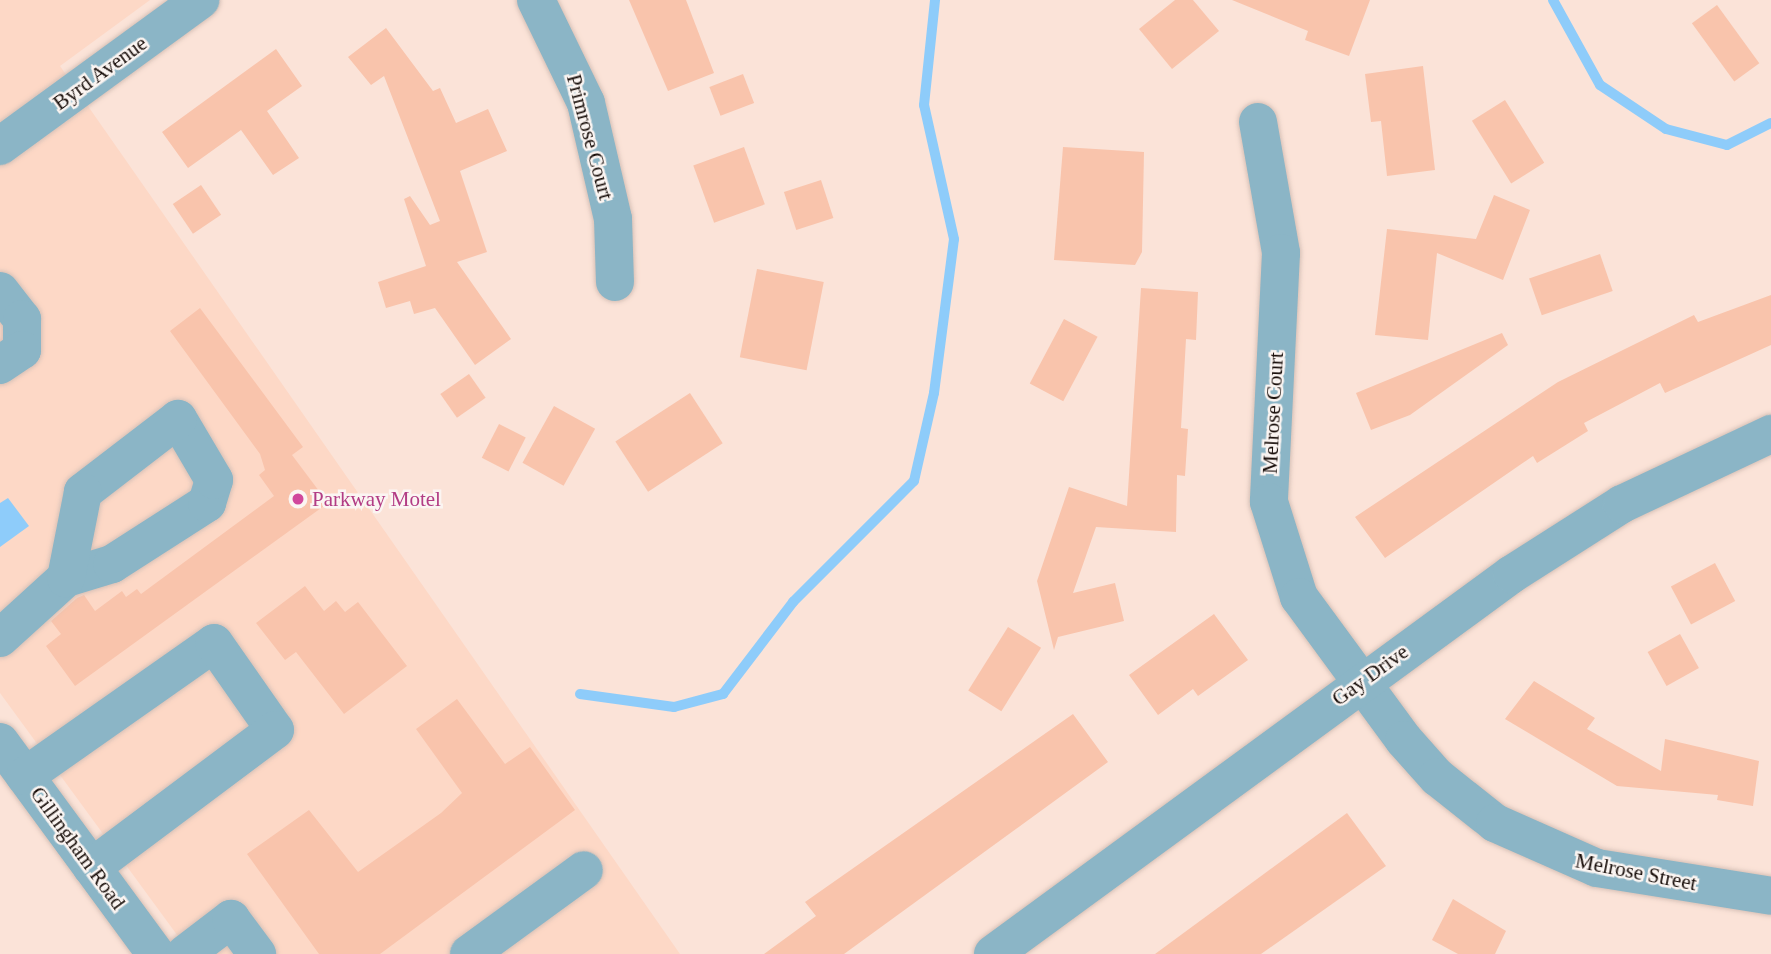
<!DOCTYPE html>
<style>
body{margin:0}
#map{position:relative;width:1771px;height:954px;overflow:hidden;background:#fbe3d8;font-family:"Times New Roman",serif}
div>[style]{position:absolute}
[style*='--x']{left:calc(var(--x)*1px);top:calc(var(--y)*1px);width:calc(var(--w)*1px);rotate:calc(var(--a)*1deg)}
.built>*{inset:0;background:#fdd8c6}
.water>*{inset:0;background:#8eccfa}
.stream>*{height:10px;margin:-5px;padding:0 5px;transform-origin:5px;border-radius:5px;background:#8eccfa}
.building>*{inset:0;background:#f9c4ac;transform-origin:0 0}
.roads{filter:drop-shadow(0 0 2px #d7c1b7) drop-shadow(0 0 2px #d7c1b7)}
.minor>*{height:38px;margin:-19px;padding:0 19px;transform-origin:19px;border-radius:19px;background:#8bb5c6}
.dots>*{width:19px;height:19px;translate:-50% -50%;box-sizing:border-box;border:4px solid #fbf5f2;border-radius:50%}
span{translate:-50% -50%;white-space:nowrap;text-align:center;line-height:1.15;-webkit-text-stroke:5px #fbf5f2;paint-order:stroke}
.street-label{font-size:21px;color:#170d09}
.hotel-label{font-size:21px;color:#b23c85}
.left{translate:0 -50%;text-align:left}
</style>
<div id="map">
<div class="built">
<div style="clip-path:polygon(0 0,150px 0,60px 66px,680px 954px,191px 954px,0 693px)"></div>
</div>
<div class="water">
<div style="clip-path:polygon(8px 498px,29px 526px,0 547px,0 503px)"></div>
</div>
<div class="stream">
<div style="--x:1553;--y:0;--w:97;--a:61.1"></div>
<div style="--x:1600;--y:85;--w:79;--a:33.7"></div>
<div style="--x:1666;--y:129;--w:63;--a:14.7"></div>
<div style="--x:1727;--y:145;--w:49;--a:-26.6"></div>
<div style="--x:580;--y:694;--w:95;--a:7.9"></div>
<div style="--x:674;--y:707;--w:51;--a:-14.9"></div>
<div style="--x:723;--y:694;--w:116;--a:-52.7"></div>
<div style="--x:793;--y:602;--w:171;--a:-45"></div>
<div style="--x:914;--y:481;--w:90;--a:-77.2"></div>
<div style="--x:934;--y:393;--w:155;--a:-82.6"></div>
<div style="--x:954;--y:239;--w:137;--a:-102.6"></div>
<div style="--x:924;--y:105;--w:106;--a:-84"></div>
</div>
<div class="building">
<div style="clip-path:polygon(629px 0,686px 0,714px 73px,668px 91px)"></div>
<div style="clip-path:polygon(1175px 0,1193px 0,1219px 31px,1172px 69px,1139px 29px)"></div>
<div style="clip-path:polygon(1232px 0,1370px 0,1349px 56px,1305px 40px,1308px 31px)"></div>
<div style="left:1717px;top:5px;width:72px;height:31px;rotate:54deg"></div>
<div style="clip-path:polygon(386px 28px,433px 91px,440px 88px,456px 123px,488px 109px,507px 151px,460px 171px,487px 252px,457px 262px,511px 339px,475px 365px,435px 308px,414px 314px,410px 301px,386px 308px,378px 282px,426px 266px,404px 199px,410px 196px,430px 225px,440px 221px,384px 76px,371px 85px,348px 57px)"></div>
<div style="clip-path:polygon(276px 49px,302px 86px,267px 111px,299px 158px,273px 175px,241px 130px,188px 168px,162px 132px)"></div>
<div style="clip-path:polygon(1423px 66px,1435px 170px,1387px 176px,1381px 121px,1371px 122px,1365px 74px)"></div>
<div style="left:743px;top:74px;width:31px;height:36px;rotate:69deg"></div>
<div style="left:1505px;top:100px;width:74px;height:39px;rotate:58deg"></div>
<div style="left:744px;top:147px;width:61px;height:54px;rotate:70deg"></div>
<div style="clip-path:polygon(1063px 147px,1144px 152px,1142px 252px,1135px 265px,1054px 260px)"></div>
<div style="left:821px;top:180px;width:40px;height:39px;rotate:72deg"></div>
<div style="left:201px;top:185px;width:36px;height:34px;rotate:56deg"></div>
<div style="clip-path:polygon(1494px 195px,1530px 210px,1503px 280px,1437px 253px,1428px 340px,1375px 335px,1387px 229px,1476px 239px)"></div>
<div style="left:1600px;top:254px;width:39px;height:75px;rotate:71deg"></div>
<div style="left:757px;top:269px;width:68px;height:90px;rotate:11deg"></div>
<div style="clip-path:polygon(1141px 288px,1198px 292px,1196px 340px,1186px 339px,1181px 428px,1188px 429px,1185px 476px,1177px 475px,1176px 532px,1096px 527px,1073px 593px,1115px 583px,1124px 621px,1058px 637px,1054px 650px,1037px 581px,1069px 487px,1127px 506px)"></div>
<div style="clip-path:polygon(1771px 295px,1771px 345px,1665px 393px,1660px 383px,1584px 423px,1588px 431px,1537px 463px,1533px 456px,1385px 558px,1355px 517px,1558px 382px,1694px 315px,1698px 322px)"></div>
<div style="clip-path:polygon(200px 308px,303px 447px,292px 455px,328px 503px,75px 686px,46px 646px,61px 634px,51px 621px,77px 598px,84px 595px,95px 611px,122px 591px,126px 597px,137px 589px,141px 594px,274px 496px,259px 475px,265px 470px,260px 454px,170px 331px)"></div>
<div style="left:1064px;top:319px;width:38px;height:73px;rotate:28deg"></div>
<div style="clip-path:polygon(1502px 333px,1508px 345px,1410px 415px,1371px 430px,1356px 393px)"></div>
<div style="left:469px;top:374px;width:29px;height:35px;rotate:55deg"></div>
<div style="left:690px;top:393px;width:60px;height:89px;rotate:57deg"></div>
<div style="left:554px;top:406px;width:47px;height:65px;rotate:29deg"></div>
<div style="left:499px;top:424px;width:30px;height:38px;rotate:27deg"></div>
<div style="left:1715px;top:563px;width:43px;height:50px;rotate:62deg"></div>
<div style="clip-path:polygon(305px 586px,324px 611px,336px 601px,345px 612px,358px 602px,407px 666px,344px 714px,296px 652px,285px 660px,256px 623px)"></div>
<div style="clip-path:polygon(1214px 614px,1248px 660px,1198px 696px,1193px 689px,1158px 715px,1129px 675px)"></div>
<div style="left:1008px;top:627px;width:39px;height:75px;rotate:32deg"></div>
<div style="left:1680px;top:634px;width:39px;height:37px;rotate:61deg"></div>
<div style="clip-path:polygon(1534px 681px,1595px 718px,1587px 729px,1661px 771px,1665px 739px,1759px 761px,1753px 806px,1717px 800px,1718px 795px,1617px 786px,1505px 719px)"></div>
<div style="clip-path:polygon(457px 699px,505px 764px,530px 747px,575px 810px,380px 954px,319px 954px,247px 854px,309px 810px,358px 872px,441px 813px,462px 793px,416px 729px)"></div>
<div style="clip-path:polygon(1073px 714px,1108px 762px,844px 954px,764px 954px,816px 916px,805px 902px)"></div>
<div style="clip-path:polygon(1347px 813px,1386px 866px,1261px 954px,1155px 954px)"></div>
<div style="clip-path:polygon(1453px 899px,1506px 931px,1495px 954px,1458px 954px,1432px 940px)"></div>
</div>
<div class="roads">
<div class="minor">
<div style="--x:536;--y:0;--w:114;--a:64.1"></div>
<div style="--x:586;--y:103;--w:119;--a:76.9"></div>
<div style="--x:613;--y:219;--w:63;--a:88.2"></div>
<div style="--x:1258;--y:122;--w:133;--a:80"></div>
<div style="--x:1281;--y:253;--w:249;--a:92.8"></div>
<div style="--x:1269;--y:502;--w:100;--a:72.5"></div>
<div style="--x:1299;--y:597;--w:177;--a:53.7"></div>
<div style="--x:1404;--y:740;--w:50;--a:48.3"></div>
<div style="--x:1437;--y:777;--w:74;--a:38.4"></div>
<div style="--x:1495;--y:823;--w:111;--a:23.8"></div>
<div style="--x:1597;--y:868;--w:176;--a:9.1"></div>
<div style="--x:0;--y:146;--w:248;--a:-36.1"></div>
<div style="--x:0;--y:291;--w:36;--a:52"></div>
<div style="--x:22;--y:319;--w:31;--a:90"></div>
<div style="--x:22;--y:350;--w:27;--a:146"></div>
<div style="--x:0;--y:638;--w:89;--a:-42.3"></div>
<div style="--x:66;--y:578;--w:48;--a:-16.9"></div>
<div style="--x:112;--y:564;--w:113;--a:-32.7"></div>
<div style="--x:207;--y:503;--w:24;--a:-73"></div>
<div style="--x:214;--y:480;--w:71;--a:-120.5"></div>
<div style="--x:178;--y:419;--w:120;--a:142.5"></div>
<div style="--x:83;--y:492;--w:88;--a:101.2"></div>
<div style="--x:0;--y:742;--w:263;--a:53.7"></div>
<div style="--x:25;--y:776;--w:231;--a:-35.1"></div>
<div style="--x:214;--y:643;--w:106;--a:55"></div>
<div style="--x:275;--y:730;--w:229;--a:143.2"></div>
<div style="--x:185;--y:954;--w:58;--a:-37.3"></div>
<div style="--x:231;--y:919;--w:44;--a:53.4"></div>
<div style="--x:469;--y:954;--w:142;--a:-36.1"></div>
<div style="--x:993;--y:954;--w:643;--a:-36.21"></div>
<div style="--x:1512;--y:574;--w:130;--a:-32.5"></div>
<div style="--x:1622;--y:504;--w:165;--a:-25.2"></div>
</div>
</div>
<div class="dots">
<div style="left:298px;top:499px;background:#d1479c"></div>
</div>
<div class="street-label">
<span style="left:100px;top:73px;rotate:-36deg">Byrd Avenue</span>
<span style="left:590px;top:137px;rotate:75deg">Primrose Court</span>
<span style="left:1273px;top:413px;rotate:-87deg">Melrose Court</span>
<span style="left:1370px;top:675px;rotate:-36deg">Gay Drive</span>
<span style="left:78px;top:848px;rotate:54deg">Gillingham Road</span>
<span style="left:1636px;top:872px;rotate:11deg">Melrose Street</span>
</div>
<div class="hotel-label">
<span class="left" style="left:312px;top:499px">Parkway Motel</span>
</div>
</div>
